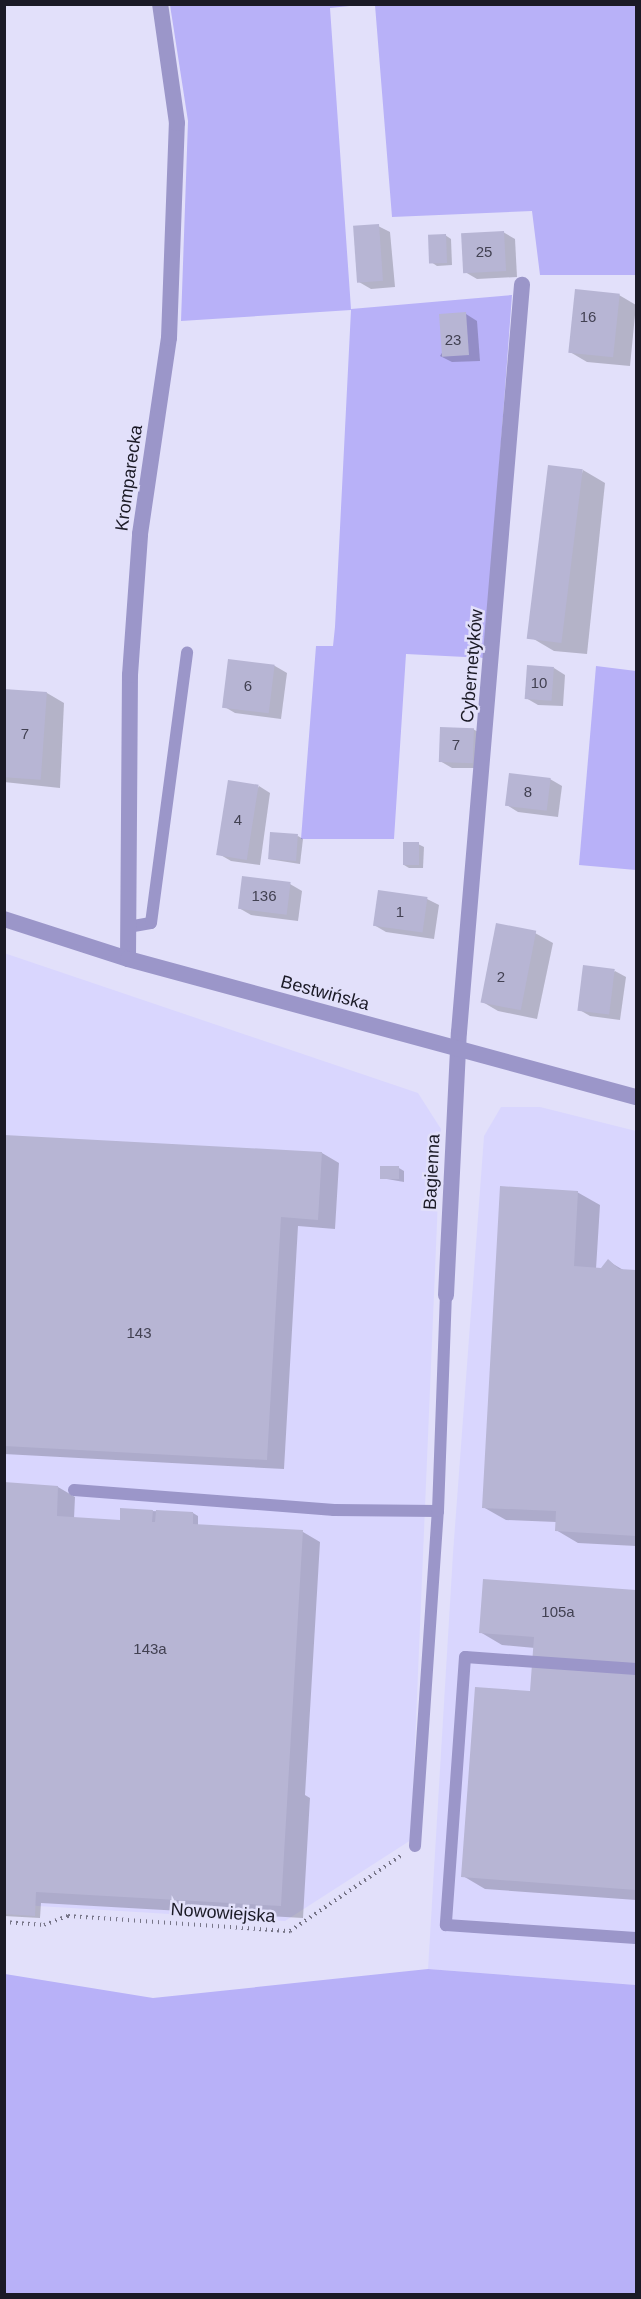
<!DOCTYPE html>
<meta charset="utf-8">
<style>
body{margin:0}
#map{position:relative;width:641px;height:2299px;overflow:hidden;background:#e2e0fa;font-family:Arial,sans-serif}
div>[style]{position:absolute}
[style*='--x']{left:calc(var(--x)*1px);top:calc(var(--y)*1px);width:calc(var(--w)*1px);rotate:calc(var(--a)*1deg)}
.built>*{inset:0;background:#d9d6fe}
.green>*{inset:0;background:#b8b1f8}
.shadow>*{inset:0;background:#0003}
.building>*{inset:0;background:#b7b5d4;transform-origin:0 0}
.path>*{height:4px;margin-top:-2px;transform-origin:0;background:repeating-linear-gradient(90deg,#777588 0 1.5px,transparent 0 6px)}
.service>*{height:12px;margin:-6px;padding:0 6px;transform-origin:6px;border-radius:6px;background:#9b96c9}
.minor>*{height:16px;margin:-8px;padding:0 8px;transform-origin:8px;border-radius:8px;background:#9b96c9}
.tertiary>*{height:16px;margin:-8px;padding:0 8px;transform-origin:8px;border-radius:8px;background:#9b96c9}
span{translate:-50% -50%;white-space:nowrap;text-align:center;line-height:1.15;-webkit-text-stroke:5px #e2e0fa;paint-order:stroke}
.number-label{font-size:15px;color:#424152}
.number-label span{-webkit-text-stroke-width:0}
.street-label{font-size:18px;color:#1b1a26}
.frame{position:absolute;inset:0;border:6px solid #1b1a26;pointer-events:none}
</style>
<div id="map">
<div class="built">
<div style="clip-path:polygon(4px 953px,418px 1093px,441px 1129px,411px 1840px,285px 1921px,5px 1904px)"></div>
<div style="clip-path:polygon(501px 1107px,540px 1107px,636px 1131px,636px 1985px,428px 1969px,453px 1553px,484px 1136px)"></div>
</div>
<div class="green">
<div style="clip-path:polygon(170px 5px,359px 5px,330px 8px,351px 309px,512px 295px,485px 658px,406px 654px,394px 839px,301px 839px,316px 646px,333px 646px,335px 627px,351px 310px,181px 321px,188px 121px)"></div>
<div style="clip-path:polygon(375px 5px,636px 5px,636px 275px,540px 275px,532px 211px,392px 217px)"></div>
<div style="clip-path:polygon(596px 666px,636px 671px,636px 870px,579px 865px)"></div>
<div style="clip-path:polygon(428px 1969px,636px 1985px,636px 2294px,5px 2294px,5px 1974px,153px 1998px)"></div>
</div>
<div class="shadow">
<div style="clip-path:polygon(378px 226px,390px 232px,395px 287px,371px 289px,359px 282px)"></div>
<div style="clip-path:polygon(503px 232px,515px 239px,517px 277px,477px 279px,465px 272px)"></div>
<div style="clip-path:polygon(445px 235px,451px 239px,452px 265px,437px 266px,431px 262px)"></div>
<div style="clip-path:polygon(619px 295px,636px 305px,630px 366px,587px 362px,570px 352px)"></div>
<div style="clip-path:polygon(466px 314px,477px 321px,480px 361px,452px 362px,440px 356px)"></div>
<div style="clip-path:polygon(583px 470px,605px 483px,587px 654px,554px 651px,532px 638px)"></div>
<div style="clip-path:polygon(229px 660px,275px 666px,287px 673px,281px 719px,235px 713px,223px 706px)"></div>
<div style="clip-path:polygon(554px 668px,565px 675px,563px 706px,538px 705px,526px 698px)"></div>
<div style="clip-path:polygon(4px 691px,47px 693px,64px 703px,60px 788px,4px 782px)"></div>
<div style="clip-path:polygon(473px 729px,485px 736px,484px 768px,452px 768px,440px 761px)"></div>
<div style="clip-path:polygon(550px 779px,562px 786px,558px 817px,518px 812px,507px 805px)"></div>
<div style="clip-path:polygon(259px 786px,270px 793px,260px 865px,231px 861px,219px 854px)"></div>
<div style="clip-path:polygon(298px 836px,303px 839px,300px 864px,268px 859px)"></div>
<div style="clip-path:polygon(418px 844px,424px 847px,423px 868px,409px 868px,404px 865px)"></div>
<div style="clip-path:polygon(290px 884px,302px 891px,298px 921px,251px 915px,239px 908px)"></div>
<div style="clip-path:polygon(427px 899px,439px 905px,434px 939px,386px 932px,374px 925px)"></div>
<div style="clip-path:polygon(535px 933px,553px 943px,537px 1019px,498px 1011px,481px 1001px)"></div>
<div style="clip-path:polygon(615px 971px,626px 977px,620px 1020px,590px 1016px,578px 1009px)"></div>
<div style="clip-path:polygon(4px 1136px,322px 1153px,339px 1163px,335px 1229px,298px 1226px,284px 1469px,4px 1454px)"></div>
<div style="clip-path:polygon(399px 1168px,404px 1171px,404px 1182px,381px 1178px)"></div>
<div style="clip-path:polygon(577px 1192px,600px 1205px,596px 1269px,602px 1269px,608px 1261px,625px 1271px,636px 1271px,636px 1546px,578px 1543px,556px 1530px,556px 1522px,506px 1520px,483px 1507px)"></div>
<div style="clip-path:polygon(4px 1484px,58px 1487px,75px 1497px,74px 1519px,127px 1522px,152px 1511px,193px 1513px,198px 1516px,198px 1526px,303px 1532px,320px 1542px,305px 1795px,310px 1798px,303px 1918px,41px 1903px,40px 1918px,4px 1916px)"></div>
<div style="clip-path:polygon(484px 1580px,636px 1591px,636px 1900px,485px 1889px,463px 1876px,532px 1693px,535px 1648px,502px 1645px,480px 1632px)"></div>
</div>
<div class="building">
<div style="left:379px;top:224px;width:57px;height:26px;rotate:86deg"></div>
<div style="left:504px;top:231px;width:40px;height:43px;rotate:87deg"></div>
<div style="left:446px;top:234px;width:29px;height:18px;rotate:88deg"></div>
<div style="left:575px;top:289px;width:45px;height:64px;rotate:6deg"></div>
<div style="left:466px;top:312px;width:43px;height:27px;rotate:86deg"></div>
<div style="left:548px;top:465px;width:35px;height:175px;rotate:7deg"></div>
<div style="left:228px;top:659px;width:47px;height:49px;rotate:7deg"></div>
<div style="left:527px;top:665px;width:27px;height:34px;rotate:4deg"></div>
<div style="left:4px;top:689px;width:43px;height:88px;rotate:4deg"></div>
<div style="left:440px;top:727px;width:34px;height:35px;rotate:2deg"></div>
<div style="left:509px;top:773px;width:42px;height:33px;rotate:7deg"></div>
<div style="left:228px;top:780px;width:31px;height:76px;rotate:9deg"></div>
<div style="left:270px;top:832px;width:28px;height:27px;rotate:4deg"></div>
<div style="left:403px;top:842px;width:16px;height:23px"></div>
<div style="left:242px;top:876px;width:49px;height:33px;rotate:7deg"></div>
<div style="left:378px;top:890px;width:50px;height:36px;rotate:8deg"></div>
<div style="left:496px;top:923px;width:41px;height:81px;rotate:11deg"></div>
<div style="left:583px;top:965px;width:32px;height:46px;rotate:7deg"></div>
<div style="clip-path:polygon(4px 1135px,322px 1152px,318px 1220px,281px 1217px,267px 1460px,4px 1446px)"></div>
<div style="left:380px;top:1166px;width:19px;height:13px"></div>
<div style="clip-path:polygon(500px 1186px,578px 1191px,574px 1266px,601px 1268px,608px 1259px,619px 1269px,636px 1270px,636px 1536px,555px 1531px,556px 1511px,482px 1508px)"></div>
<div style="clip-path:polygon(4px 1482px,58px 1486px,57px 1516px,120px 1520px,120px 1508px,153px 1510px,152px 1522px,155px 1522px,156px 1510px,193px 1512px,193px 1524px,303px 1530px,281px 1906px,36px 1892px,35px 1916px,4px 1914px)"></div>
<div style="clip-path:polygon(483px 1579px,636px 1590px,636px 1890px,461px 1877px,475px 1687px,530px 1691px,534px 1637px,479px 1633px)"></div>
</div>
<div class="path">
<div style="--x:4;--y:1922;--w:40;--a:4.3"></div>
<div style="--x:44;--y:1925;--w:26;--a:-21"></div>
<div style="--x:68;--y:1916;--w:223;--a:3.9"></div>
<div style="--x:290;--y:1931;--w:135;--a:-34.2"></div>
</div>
<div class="service">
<div style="--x:128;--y:927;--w:23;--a:-10"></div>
<div style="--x:151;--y:923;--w:273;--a:-82.4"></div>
<div style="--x:74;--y:1490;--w:261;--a:4.4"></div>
<div style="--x:334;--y:1510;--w:104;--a:0.6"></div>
<div style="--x:636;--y:1669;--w:171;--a:-176"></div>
<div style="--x:465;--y:1657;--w:269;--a:94.1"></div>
<div style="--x:446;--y:1925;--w:190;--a:3.9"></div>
<div style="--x:415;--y:1846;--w:336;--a:-86.1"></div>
<div style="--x:438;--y:1511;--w:216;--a:-87.9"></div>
</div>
<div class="minor">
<div style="--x:128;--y:959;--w:284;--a:-89.6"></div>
<div style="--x:130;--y:675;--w:141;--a:-85.9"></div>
<div style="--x:140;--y:534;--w:198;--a:-81.6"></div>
<div style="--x:169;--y:338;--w:215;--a:-87.9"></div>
<div style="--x:177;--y:123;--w:120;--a:-98.1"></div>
<div style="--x:446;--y:1295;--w:263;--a:-87.2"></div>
<div style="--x:459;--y:1032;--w:750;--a:-85.18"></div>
</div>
<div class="tertiary">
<div style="--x:4;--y:919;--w:130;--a:17.9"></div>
<div style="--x:128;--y:959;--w:526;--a:15.2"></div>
</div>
<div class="number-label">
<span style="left:484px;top:252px">25</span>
<span style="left:588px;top:317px">16</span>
<span style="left:453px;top:340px">23</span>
<span style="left:539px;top:683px">10</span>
<span style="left:248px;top:686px">6</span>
<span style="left:25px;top:734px">7</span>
<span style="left:456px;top:745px">7</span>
<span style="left:528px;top:792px">8</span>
<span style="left:238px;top:820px">4</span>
<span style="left:264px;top:896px">136</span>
<span style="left:400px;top:912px">1</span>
<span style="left:501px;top:977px">2</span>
<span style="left:139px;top:1333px">143</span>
<span style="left:558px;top:1612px">105a</span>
<span style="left:150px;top:1649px">143a</span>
</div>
<div class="street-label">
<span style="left:129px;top:478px;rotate:-82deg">Kromparecka</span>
<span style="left:472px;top:666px;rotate:-85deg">Cybernetyków</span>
<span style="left:325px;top:993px;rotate:15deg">Bestwińska</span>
<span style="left:432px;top:1172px;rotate:-87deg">Bagienna</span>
<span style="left:223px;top:1913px;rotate:4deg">Nowowiejska</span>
</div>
<div class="frame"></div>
</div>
